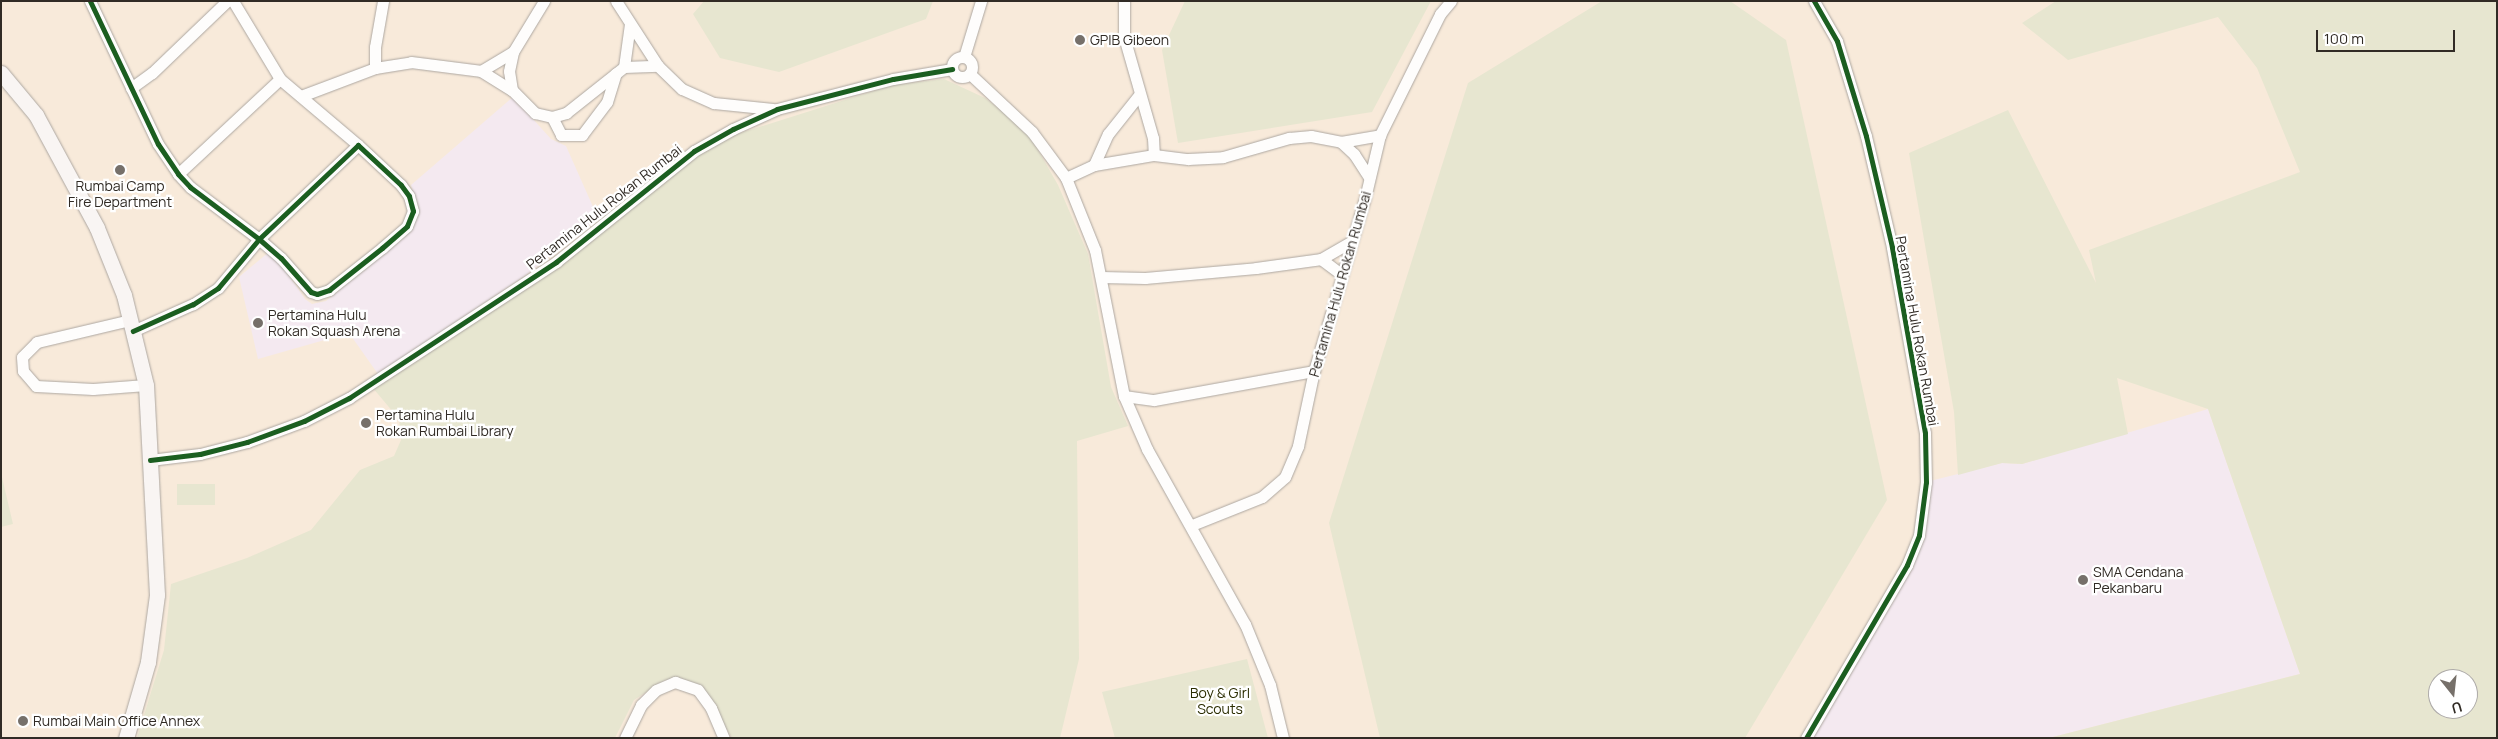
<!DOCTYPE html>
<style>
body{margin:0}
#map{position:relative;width:2498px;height:739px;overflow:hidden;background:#f7f0e9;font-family:Manrope,sans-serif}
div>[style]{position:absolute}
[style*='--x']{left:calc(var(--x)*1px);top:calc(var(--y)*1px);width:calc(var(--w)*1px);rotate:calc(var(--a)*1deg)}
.built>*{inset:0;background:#f8eada}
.education>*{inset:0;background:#f4e9f0}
.green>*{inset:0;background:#e7e6d0;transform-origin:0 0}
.roads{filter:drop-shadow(0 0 1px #ada7a1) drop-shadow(0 0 1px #ada7a1)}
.street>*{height:11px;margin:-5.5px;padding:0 5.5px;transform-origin:5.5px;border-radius:5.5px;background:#fefdfc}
.street>.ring{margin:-5.5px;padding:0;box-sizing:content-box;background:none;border:11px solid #fefdfc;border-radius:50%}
.secondary>*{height:15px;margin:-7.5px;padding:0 7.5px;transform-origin:7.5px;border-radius:7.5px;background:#f9f5f3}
.cycleway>*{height:5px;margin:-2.5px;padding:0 2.5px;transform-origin:2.5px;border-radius:2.5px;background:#1b5e20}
.dots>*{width:14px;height:14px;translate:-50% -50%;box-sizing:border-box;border:2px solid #fff;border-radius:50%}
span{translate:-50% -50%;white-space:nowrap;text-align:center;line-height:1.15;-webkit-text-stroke:4.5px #fff;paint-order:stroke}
.poi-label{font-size:14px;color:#312b25}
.left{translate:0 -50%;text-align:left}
.street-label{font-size:14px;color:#312b25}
.park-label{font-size:14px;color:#2b2d01}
.frame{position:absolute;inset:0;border:2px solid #312b25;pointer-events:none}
.north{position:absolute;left:2428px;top:669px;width:50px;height:50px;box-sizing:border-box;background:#fff;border:1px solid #adaaa8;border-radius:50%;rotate:164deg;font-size:14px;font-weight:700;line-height:20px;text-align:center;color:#312b25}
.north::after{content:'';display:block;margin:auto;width:18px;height:22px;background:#76706a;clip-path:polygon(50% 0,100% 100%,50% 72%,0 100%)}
.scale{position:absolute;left:2316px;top:30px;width:139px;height:22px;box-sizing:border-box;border:2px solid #312b25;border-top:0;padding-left:6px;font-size:15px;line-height:18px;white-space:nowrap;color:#312b25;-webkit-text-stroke:4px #fff;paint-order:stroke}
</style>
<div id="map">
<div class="built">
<div style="clip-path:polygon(evenodd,1px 1px,2497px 1px,2497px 738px,1px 738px,1px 1px,2438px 679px,2468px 679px,2468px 709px,2438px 709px,2438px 679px)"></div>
</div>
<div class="education">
<div style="clip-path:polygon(513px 97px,551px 139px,566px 146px,598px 218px,526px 275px,378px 374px,349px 333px,258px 359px,239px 277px,269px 252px,279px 261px,305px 299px,312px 304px,326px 301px,401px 240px,418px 210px,411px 185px)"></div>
<div style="clip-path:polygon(2208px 409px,2300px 674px,2049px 738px,1806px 738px,1907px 565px,1926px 482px,2002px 463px,2022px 464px)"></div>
</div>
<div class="green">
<div style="clip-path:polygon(704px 1px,933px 1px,926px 19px,779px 72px,720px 58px,693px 14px)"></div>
<div style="clip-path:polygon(1185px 1px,1431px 1px,1372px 112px,1178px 143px,1162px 50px)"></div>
<div style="clip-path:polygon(1602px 1px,1730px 1px,1786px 40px,1887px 500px,1745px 738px,1380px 738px,1329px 523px,1468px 83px)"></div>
<div style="clip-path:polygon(evenodd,2056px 1px,2497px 1px,2497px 738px,2049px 738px,2300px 674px,2208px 409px,2117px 378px,2128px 434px,2022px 464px,2002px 463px,1958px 475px,1954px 412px,1909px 153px,2008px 110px,2096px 283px,2089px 250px,2300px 172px,2257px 68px,2218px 17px,2068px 60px,2022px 23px,2056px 1px,2438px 679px,2468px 679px,2468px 709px,2438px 709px,2438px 679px)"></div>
<div style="clip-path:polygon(944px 79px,985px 98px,1026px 129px,1058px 185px,1088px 254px,1111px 387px,1128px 426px,1077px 441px,1079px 659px,1060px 738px,732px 738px,701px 687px,665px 680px,634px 700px,615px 738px,137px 738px,164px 650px,171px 584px,247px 558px,311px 530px,360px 470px,394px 456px,401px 440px,399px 419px,372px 387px,417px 361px,693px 157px,731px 136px,892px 85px)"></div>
<div style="clip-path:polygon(1px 473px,13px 524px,1px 527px)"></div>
<div style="left:215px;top:484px;width:21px;height:38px;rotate:90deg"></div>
<div style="clip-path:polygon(1247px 659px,1268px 738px,1115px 738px,1102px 692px)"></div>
</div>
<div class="roads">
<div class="street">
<div style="--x:90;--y:1;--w:158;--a:64.6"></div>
<div style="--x:158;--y:144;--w:36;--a:56"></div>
<div style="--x:178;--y:174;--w:18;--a:47"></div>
<div style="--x:190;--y:187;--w:86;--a:37"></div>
<div style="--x:259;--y:239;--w:29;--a:41"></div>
<div style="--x:281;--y:258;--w:45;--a:48.6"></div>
<div style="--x:311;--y:292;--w:6;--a:18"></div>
<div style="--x:317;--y:294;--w:13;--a:-18"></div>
<div style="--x:329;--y:290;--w:68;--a:-38.4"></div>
<div style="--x:382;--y:248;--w:33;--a:-41"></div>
<div style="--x:407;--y:226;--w:16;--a:-68"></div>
<div style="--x:413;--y:211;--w:16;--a:-105"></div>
<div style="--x:409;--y:196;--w:14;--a:-126"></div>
<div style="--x:401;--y:185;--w:59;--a:-137.1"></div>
<div style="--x:358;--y:145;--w:137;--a:136.5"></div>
<div style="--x:259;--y:239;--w:64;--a:129.9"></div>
<div style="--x:218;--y:288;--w:30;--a:147"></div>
<div style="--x:193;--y:304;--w:66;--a:155.8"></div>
<div style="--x:233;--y:1;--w:91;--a:58.9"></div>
<div style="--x:280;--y:79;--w:102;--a:40.2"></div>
<div style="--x:616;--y:1;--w:77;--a:57.1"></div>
<div style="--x:1124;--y:1;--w:36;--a:90"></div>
<div style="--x:1124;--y:37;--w:105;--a:74"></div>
<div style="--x:1153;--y:138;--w:17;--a:87"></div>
<div class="ring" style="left:952px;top:57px;width:9px;height:9px"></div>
<div style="--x:964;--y:57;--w:59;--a:-73.1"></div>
<div style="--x:624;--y:67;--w:43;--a:-82.1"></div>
<div style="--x:375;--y:68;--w:21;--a:-90"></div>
<div style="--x:375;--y:47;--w:47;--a:-80.1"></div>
<div style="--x:481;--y:71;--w:37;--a:-31"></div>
<div style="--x:970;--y:74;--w:85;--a:43.1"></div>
<div style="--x:1032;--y:132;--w:57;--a:53.5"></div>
<div style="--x:1066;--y:178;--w:78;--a:68.1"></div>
<div style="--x:1095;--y:250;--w:149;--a:78.8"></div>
<div style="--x:1124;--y:396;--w:58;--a:66.5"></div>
<div style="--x:1147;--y:449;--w:201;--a:60.8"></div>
<div style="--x:1245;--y:624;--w:66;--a:67.7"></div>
<div style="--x:1270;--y:685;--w:55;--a:76.2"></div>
<div style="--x:131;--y:88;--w:26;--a:-36"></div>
<div style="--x:152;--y:73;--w:104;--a:-43.8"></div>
<div style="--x:512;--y:90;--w:19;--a:-99"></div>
<div style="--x:509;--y:71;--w:19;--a:-78"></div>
<div style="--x:513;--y:52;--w:60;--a:-58.7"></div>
<div style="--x:301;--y:96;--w:79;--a:-20.7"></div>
<div style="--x:375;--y:68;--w:36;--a:-9"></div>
<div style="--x:411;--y:62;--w:71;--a:7.3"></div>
<div style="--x:481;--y:71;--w:36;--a:32"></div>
<div style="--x:512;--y:90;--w:33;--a:45"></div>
<div style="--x:535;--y:113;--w:17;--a:13"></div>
<div style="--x:552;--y:117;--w:15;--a:-16"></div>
<div style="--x:566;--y:113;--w:74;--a:-38.4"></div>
<div style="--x:624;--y:67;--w:34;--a:-2"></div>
<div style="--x:658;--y:66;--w:33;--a:44"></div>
<div style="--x:682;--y:89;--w:35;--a:24"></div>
<div style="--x:714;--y:103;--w:59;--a:5.8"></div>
<div style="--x:552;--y:117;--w:20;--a:63"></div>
<div style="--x:561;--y:135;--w:21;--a:0"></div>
<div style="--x:582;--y:135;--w:41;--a:-52.9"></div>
<div style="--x:607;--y:102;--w:30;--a:-73"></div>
<div style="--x:1341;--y:142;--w:18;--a:43"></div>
<div style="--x:1354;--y:154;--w:27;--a:57"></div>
<div style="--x:1094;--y:165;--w:34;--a:-66"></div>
<div style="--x:1108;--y:134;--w:50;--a:-51.5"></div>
<div style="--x:178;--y:174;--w:139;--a:-43"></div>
<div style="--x:1066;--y:178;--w:31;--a:-25"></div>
<div style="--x:1094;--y:165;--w:61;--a:-9.5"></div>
<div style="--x:1154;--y:155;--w:34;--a:7"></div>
<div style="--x:1188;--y:159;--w:35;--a:-3"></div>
<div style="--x:1223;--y:157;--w:69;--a:-16.1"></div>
<div style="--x:1289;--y:138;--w:22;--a:-5"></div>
<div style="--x:1311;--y:136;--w:31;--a:11"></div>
<div style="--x:1341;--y:142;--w:40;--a:-10"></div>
<div style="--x:1321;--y:259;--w:26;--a:37"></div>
<div style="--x:1101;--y:277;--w:44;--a:1.3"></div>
<div style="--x:1145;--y:278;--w:111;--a:-5.1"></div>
<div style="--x:1256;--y:268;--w:66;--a:-7.9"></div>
<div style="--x:1321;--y:259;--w:34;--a:-30"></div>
<div style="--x:130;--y:320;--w:96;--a:166.7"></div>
<div style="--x:37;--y:342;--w:21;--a:135"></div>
<div style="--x:22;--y:357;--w:14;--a:86"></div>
<div style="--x:23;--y:371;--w:20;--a:49"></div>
<div style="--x:36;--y:386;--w:57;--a:3"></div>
<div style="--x:93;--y:389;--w:53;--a:-4.3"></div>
<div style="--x:1124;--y:396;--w:30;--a:8"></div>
<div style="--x:1154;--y:400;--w:163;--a:-10.3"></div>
<div style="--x:150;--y:460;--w:50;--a:-6.8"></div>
<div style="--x:200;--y:454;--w:49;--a:-14.3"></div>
<div style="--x:247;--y:442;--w:61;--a:-20.2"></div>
<div style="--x:304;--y:421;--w:51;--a:-27.1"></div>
<div style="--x:349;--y:398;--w:248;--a:-33.3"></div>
<div style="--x:556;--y:262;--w:177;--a:-38.8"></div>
<div style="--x:694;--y:151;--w:45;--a:-29.4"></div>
<div style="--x:733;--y:129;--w:48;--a:-24.4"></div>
<div style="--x:777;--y:109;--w:120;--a:-14.5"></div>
<div style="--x:893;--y:79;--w:60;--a:-9.6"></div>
<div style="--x:1192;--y:525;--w:75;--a:-21.8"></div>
<div style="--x:1262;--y:497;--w:30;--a:-41"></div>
<div style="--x:1285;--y:477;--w:34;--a:-67"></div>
<div style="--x:1298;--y:446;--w:77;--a:-78"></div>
<div style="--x:1314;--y:371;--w:180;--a:-73.6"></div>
<div style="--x:1365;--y:198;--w:65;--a:-76.6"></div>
<div style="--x:1380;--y:135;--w:135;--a:-63.6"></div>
<div style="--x:1440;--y:14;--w:17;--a:-50"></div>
<div style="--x:625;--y:738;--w:37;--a:-64"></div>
<div style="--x:641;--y:705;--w:21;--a:-45"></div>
<div style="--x:656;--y:690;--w:21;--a:-23"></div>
<div style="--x:675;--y:682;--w:24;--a:19"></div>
<div style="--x:698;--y:690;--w:22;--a:54"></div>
<div style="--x:711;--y:708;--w:33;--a:67"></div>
<div style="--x:1806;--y:738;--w:200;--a:-59.7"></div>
<div style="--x:1907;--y:565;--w:32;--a:-68"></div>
<div style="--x:1919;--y:535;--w:53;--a:-82.5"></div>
<div style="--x:1926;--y:482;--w:49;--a:-91.2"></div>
<div style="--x:1925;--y:433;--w:189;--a:-100.1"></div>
<div style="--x:1892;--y:247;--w:114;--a:-103.2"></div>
<div style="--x:1866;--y:136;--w:99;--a:-107"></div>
<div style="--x:1837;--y:41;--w:46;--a:-119.9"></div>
</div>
<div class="secondary">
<div style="--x:1;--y:73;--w:55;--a:50.2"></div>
<div style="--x:36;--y:115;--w:128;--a:61.6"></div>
<div style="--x:97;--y:228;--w:72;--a:68.1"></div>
<div style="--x:124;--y:295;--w:93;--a:76.3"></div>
<div style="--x:146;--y:385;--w:210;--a:87"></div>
<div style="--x:157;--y:595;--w:68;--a:97.7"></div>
<div style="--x:148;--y:662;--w:79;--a:106.1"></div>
</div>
</div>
<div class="cycleway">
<div style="--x:90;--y:1;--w:158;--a:64.6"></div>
<div style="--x:158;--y:144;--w:36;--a:56"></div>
<div style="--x:178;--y:174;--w:18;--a:47"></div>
<div style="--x:190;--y:187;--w:86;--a:37"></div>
<div style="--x:259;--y:239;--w:29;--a:41"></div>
<div style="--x:281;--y:258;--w:45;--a:48.6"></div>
<div style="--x:311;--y:292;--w:6;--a:18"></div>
<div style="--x:317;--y:294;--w:13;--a:-18"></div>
<div style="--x:329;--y:290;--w:68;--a:-38.4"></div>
<div style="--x:382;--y:248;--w:33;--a:-41"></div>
<div style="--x:407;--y:226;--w:16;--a:-68"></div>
<div style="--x:413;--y:211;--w:16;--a:-105"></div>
<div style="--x:409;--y:196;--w:14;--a:-126"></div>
<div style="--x:401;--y:185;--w:59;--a:-137.1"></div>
<div style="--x:358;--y:145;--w:137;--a:136.5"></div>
<div style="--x:259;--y:239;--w:64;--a:129.9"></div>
<div style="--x:218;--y:288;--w:30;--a:147"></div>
<div style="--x:193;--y:304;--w:66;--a:155.8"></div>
<div style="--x:150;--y:460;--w:50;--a:-6.8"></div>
<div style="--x:200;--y:454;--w:49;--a:-14.3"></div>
<div style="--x:247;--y:442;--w:61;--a:-20.2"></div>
<div style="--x:304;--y:421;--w:51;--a:-27.1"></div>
<div style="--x:349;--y:398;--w:248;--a:-33.3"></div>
<div style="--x:556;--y:262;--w:177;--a:-38.8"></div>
<div style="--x:694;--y:151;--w:45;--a:-29.4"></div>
<div style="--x:733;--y:129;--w:48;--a:-24.4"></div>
<div style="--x:777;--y:109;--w:120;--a:-14.5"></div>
<div style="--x:893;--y:79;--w:60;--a:-9.6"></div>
<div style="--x:1806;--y:738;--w:200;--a:-59.7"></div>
<div style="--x:1907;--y:565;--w:32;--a:-68"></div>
<div style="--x:1919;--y:535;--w:53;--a:-82.5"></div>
<div style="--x:1926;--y:482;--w:49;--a:-91.2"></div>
<div style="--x:1925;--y:433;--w:189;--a:-100.1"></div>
<div style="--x:1892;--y:247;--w:114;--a:-103.2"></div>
<div style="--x:1866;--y:136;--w:99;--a:-107"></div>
<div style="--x:1837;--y:41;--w:46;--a:-119.9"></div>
</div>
<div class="dots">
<div style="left:1080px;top:40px;background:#76706a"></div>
<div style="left:120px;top:170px;background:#76706a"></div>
<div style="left:258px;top:323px;background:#76706a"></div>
<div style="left:366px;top:423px;background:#76706a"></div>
<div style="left:2083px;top:580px;background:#76706a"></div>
<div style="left:23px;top:721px;background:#76706a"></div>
</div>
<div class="poi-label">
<span class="left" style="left:1090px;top:40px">GPIB Gibeon</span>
<span style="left:120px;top:194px">Rumbai Camp<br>Fire Department</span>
<span class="left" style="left:268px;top:323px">Pertamina Hulu<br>Rokan Squash Arena</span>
<span class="left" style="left:376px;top:423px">Pertamina Hulu<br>Rokan Rumbai Library</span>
<span class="left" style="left:2093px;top:580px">SMA Cendana<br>Pekanbaru</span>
<span class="left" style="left:33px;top:721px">Rumbai Main Office Annex</span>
</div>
<div class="street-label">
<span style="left:604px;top:207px;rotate:-38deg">Pertamina Hulu Rokan Rumbai</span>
<span style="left:1340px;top:284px;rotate:-74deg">Pertamina Hulu Rokan Rumbai</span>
<span style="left:1917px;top:331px;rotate:80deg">Pertamina Hulu Rokan Rumbai</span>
</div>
<div class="park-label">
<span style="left:1220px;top:701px">Boy &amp; Girl<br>Scouts</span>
</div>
<div class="frame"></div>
<div class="north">U</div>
<div class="scale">100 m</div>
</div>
